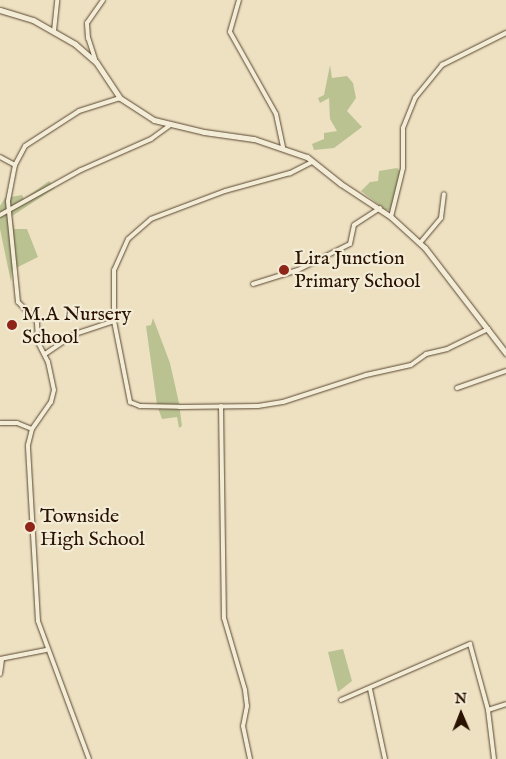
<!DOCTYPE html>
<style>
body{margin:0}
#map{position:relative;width:506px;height:759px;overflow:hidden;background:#ede1c2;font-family:"IM FELL English",serif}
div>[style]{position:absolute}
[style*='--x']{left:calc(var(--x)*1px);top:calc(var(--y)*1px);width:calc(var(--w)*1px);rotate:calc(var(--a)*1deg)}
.green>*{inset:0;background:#bac292}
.roads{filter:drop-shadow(0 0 1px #5b4630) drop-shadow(0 0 1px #5b4630)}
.street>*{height:4px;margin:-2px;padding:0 2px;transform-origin:2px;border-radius:2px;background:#f3ecd7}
.secondary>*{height:5px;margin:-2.5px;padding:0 2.5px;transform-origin:2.5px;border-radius:2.5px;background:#f3ecd7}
.dots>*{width:14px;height:14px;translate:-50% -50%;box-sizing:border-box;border:2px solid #f3ecd7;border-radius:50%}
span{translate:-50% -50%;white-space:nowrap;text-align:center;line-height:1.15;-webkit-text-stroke:4.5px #f3ecd7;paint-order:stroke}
.poi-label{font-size:20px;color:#2a1200}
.left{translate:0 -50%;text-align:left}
.north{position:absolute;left:436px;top:689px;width:50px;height:50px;-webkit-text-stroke:4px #f3ecd7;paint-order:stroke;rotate:359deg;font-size:14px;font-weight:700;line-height:20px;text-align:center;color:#2a1200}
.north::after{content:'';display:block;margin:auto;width:18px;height:22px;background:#2a1200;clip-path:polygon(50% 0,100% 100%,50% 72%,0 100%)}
</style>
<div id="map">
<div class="green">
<div style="clip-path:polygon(330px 65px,332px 78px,347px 76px,353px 83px,356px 98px,347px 111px,362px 127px,334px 148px,314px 150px,312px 144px,324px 139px,324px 133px,337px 131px,330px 119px,329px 98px,320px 103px,318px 98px,324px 95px)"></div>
<div style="clip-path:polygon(397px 168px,400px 171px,393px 202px,390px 210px,386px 210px,361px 191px,370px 182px,378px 181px,379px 171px)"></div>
<div style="clip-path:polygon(49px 181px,55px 188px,12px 216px,14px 229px,27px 229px,38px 257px,12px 270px,11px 282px,0 229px,0 206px,5px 198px,22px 195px,24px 199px)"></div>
<div style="clip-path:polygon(153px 318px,170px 363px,179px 403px,182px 426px,179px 428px,177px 417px,162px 419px,157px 405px,146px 326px,151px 325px)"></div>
<div style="clip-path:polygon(343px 649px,352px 681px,338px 692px,328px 652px)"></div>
</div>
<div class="roads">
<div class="street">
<div style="--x:239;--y:0;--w:33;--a:106"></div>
<div style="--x:230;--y:32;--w:94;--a:60.7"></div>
<div style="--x:276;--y:114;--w:34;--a:78"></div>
<div style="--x:54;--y:31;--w:31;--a:-84"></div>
<div style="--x:96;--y:62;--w:25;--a:-108"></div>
<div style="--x:88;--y:38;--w:15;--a:-94"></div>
<div style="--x:87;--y:23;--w:28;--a:-55"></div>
<div style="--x:0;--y:157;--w:17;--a:28"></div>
<div style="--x:312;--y:162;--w:25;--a:153"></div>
<div style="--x:290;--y:173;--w:67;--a:164.5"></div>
<div style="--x:225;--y:191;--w:79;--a:159.3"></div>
<div style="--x:151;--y:219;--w:30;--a:139"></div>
<div style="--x:128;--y:239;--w:34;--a:114"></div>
<div style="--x:114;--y:270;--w:51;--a:90"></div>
<div style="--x:114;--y:321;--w:83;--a:78.8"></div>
<div style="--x:130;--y:402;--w:11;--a:22"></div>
<div style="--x:140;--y:406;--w:39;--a:1"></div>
<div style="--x:179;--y:407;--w:79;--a:-0.7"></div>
<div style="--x:258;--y:406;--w:25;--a:-9"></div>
<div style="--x:283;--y:402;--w:87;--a:-18"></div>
<div style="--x:366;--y:375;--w:46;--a:-12.5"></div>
<div style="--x:411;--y:365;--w:19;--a:-36"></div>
<div style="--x:426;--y:354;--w:22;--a:-13"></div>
<div style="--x:447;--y:349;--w:46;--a:-26"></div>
<div style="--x:0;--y:215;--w:93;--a:-29.1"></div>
<div style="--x:81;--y:170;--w:77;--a:-23.9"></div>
<div style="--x:151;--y:139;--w:24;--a:-36"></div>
<div style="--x:391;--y:217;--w:50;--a:-76.2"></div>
<div style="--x:403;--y:168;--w:40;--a:-90"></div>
<div style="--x:403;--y:128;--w:32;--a:-68"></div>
<div style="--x:415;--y:98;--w:43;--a:-50.7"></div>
<div style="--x:442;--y:65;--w:72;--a:-26.6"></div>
<div style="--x:420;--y:243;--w:33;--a:-50"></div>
<div style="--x:441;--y:218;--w:24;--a:-83"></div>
<div style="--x:253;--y:284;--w:47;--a:-17.3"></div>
<div style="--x:298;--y:270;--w:58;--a:-26.6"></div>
<div style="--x:350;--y:244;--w:19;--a:-78"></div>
<div style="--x:354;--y:225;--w:31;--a:-33"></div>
<div style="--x:45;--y:354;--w:36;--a:-34"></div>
<div style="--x:75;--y:334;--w:41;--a:-18.4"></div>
<div style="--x:457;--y:388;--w:52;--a:-19.1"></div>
<div style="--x:221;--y:406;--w:212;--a:89.2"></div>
<div style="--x:224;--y:618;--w:75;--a:73.7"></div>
<div style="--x:245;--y:690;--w:16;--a:83"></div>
<div style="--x:247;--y:706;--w:20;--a:101"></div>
<div style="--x:243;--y:726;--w:34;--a:78"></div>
<div style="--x:0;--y:423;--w:17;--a:0"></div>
<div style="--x:17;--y:423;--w:16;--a:22"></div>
<div style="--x:0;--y:659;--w:47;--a:-11.1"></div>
<div style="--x:0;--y:674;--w:15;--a:-82"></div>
<div style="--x:370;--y:689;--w:72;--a:77.9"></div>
<div style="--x:341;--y:700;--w:141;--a:-23.5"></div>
<div style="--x:470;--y:644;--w:68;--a:74.7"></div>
<div style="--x:488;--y:710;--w:49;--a:83"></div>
<div style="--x:488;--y:710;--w:19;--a:-18"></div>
<div style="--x:89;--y:759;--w:147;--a:-110.3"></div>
<div style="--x:38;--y:621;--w:176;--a:-93.3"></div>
<div style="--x:28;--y:445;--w:16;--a:-76"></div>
<div style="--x:32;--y:429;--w:33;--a:-55"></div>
<div style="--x:51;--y:402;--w:12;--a:-76"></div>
<div style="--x:54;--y:390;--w:29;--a:-102"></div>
<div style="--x:48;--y:362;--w:22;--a:-117"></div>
<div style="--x:38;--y:342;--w:21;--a:-93"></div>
<div style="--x:37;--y:321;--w:27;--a:-135"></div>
<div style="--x:18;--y:302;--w:101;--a:-95.7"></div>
<div style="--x:8;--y:201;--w:37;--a:-79"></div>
<div style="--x:15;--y:165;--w:21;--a:-62"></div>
<div style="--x:25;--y:146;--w:64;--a:-32.9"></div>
<div style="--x:79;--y:111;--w:43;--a:-17.6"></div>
</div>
<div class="secondary">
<div style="--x:0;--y:10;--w:34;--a:17"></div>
<div style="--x:33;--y:20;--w:48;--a:29.7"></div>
<div style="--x:75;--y:44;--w:28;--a:41"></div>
<div style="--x:96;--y:62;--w:43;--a:56.3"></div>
<div style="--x:120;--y:98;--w:40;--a:32.9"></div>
<div style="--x:154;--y:120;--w:51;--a:13.5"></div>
<div style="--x:204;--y:132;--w:50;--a:8"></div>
<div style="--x:254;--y:139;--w:56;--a:18.8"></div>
<div style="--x:307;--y:157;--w:43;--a:38.5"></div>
<div style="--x:341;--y:184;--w:60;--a:33.4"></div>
<div style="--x:391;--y:217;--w:46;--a:42.4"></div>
<div style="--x:425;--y:248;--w:133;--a:52.4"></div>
</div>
</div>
<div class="dots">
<div style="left:284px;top:270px;background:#8f2418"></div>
<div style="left:12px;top:325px;background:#8f2418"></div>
<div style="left:30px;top:527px;background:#8f2418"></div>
</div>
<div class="poi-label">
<span class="left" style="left:294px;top:270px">Lira Junction<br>Primary School</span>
<span class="left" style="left:22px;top:326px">M.A Nursery<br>School</span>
<span class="left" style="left:40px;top:528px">Townside<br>High School</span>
</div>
<div class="north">N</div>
</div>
